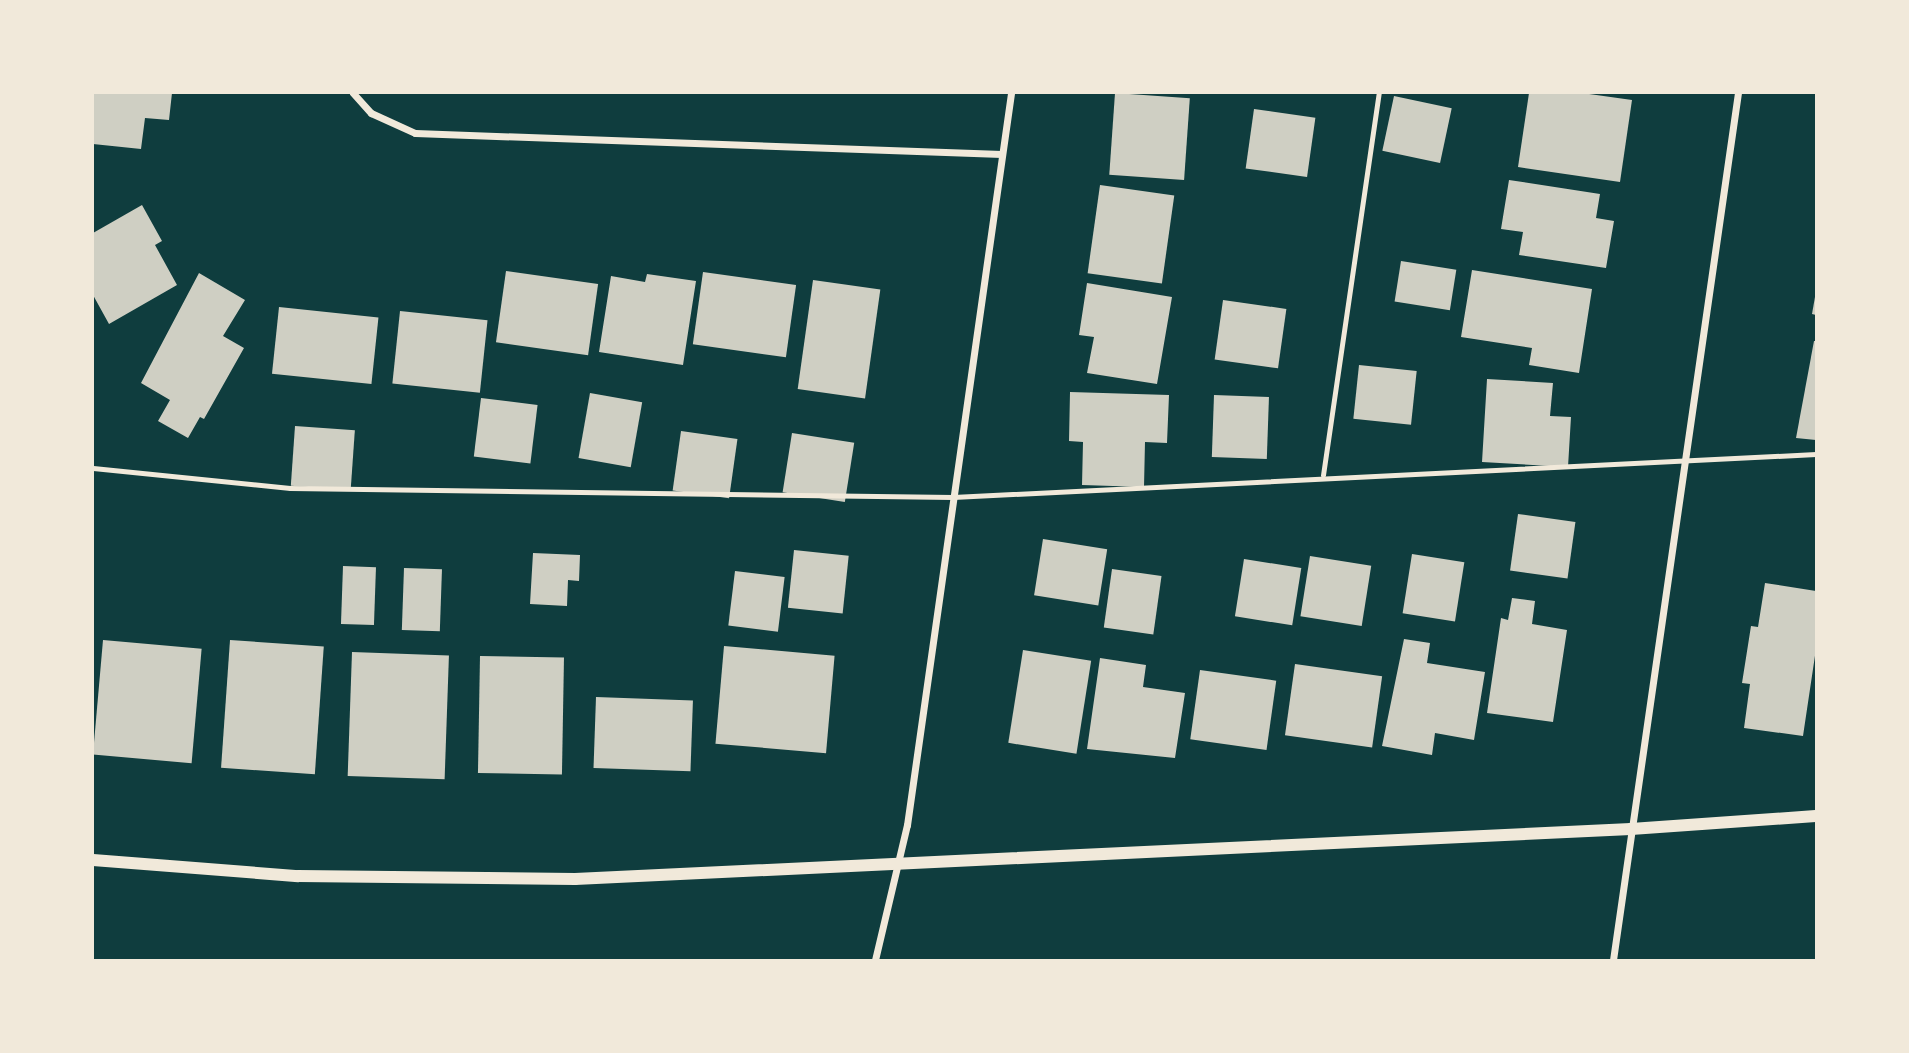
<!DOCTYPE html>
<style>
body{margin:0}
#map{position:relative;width:1909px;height:1053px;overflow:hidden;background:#0f3d3e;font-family:"DejaVu Sans",sans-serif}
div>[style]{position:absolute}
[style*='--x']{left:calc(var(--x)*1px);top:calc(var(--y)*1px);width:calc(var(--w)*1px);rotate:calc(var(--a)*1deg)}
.building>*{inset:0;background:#cfcfc3;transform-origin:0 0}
.service>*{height:5px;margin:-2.5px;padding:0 2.5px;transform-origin:2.5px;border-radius:2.5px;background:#f1e9da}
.minor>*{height:7px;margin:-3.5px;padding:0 3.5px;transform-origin:3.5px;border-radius:3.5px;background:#f1e9da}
.tertiary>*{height:12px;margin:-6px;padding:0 6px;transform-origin:6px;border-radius:6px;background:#f1e9da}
span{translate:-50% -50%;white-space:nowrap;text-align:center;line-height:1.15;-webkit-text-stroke:6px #f1e9da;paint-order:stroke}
.frame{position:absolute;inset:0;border:94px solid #f1e9da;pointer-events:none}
</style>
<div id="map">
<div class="building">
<div style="clip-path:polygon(93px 93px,172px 93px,169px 120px,145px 118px,141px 149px,93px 144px)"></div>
<div style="left:1115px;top:93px;width:75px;height:82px;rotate:4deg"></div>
<div style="clip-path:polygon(1529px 93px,1582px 93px,1632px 100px,1620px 182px,1518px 167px)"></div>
<div style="left:1394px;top:96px;width:59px;height:56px;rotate:12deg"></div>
<div style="left:1254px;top:109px;width:62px;height:60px;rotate:8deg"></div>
<div style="clip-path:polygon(1509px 180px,1600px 194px,1596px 218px,1614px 221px,1606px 268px,1519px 255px,1523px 232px,1501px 229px)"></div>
<div style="left:1100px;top:185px;width:75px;height:89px;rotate:8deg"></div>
<div style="clip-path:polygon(142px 205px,162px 241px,155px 245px,177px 285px,109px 324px,93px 295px,93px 233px)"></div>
<div style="left:1401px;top:261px;width:56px;height:41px;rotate:9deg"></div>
<div style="clip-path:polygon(1472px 270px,1592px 289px,1579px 373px,1529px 365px,1532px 348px,1461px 337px)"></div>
<div style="left:506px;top:271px;width:93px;height:72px;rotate:8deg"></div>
<div style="left:703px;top:272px;width:94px;height:73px;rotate:8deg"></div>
<div style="clip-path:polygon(199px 273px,245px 300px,223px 336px,244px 348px,204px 419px,200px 417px,188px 438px,158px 421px,170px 400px,141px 383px)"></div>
<div style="clip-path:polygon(647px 274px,696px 281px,683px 365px,599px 352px,611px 276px,645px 282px)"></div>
<div style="left:813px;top:280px;width:68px;height:110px;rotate:8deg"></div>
<div style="clip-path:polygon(1087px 283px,1172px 297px,1157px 384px,1087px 373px,1094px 337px,1079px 335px)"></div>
<div style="clip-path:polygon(1815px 297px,1816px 298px,1816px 315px,1812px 314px)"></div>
<div style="left:1223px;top:300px;width:64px;height:60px;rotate:8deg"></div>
<div style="left:279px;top:307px;width:100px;height:67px;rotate:6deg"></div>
<div style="left:400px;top:311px;width:88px;height:73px;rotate:6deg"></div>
<div style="clip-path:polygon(1814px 341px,1816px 341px,1816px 440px,1796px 438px)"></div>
<div style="left:1359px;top:365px;width:58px;height:54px;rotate:6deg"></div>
<div style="clip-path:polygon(1487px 379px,1553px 383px,1550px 416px,1571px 417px,1568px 467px,1482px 462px)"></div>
<div style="clip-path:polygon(1070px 392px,1169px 395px,1167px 443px,1145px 442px,1144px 487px,1082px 485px,1083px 442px,1069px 441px)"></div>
<div style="left:590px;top:393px;width:53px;height:66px;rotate:10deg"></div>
<div style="left:1214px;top:395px;width:55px;height:62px;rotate:2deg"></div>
<div style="left:481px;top:398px;width:57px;height:59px;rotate:7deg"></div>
<div style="left:295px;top:426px;width:60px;height:60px;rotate:4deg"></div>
<div style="left:681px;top:431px;width:57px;height:60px;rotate:8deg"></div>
<div style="left:792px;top:433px;width:63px;height:60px;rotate:9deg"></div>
<div style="left:1518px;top:514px;width:58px;height:57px;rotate:8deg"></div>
<div style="left:1043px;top:539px;width:65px;height:57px;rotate:9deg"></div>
<div style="left:794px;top:550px;width:55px;height:58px;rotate:6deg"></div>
<div style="clip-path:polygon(533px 553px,580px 555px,579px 581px,568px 580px,567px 606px,530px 604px)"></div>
<div style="left:1412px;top:554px;width:53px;height:60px;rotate:9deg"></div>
<div style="left:1310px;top:556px;width:62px;height:61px;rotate:9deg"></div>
<div style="left:1244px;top:559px;width:58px;height:58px;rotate:9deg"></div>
<div style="left:343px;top:566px;width:33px;height:58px;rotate:2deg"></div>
<div style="left:404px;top:568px;width:38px;height:62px;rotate:2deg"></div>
<div style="left:1112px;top:569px;width:50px;height:59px;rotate:8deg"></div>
<div style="left:735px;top:571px;width:50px;height:55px;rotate:7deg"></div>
<div style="clip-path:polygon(1765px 583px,1816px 591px,1816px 649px,1803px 736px,1744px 728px,1750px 684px,1742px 683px,1751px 626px,1758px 627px)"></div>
<div style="clip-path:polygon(1512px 598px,1535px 601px,1532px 624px,1567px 630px,1553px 722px,1487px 713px,1501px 618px,1508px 620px)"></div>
<div style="clip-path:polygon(1404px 639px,1430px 643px,1427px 663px,1485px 672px,1474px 740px,1435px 733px,1432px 755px,1382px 746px)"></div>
<div style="left:103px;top:640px;width:99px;height:115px;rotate:5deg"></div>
<div style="left:230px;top:640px;width:94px;height:128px;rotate:4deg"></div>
<div style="left:724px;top:646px;width:111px;height:98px;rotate:5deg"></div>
<div style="left:1023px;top:650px;width:69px;height:94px;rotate:9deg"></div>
<div style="left:352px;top:652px;width:97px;height:124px;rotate:2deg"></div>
<div style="left:480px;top:656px;width:84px;height:117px;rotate:1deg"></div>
<div style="clip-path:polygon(1100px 658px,1146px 665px,1143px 687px,1185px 693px,1175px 758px,1087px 749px)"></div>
<div style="left:1295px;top:664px;width:88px;height:72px;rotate:8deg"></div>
<div style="left:1200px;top:670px;width:77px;height:70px;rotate:8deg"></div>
<div style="left:596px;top:697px;width:97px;height:71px;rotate:2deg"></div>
</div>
<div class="service">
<div style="--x:93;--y:468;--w:198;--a:5.8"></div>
<div style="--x:290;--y:488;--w:663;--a:0.78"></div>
<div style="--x:953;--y:497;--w:864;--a:-2.85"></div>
<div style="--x:1323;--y:475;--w:386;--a:-81.7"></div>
</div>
<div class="minor">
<div style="--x:353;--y:93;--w:27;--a:48"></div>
<div style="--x:371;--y:113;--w:48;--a:24.4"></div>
<div style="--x:415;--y:133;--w:587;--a:2.05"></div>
<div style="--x:875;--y:960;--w:139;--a:-76.7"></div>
<div style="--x:907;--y:825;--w:739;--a:-81.91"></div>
<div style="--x:1613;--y:960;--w:876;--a:-81.8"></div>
</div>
<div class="tertiary">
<div style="--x:93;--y:860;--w:206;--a:4.5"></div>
<div style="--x:298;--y:876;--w:277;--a:0.6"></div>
<div style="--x:575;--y:879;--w:1057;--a:-2.71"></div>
<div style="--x:1631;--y:829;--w:185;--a:-4"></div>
</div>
<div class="frame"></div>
</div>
